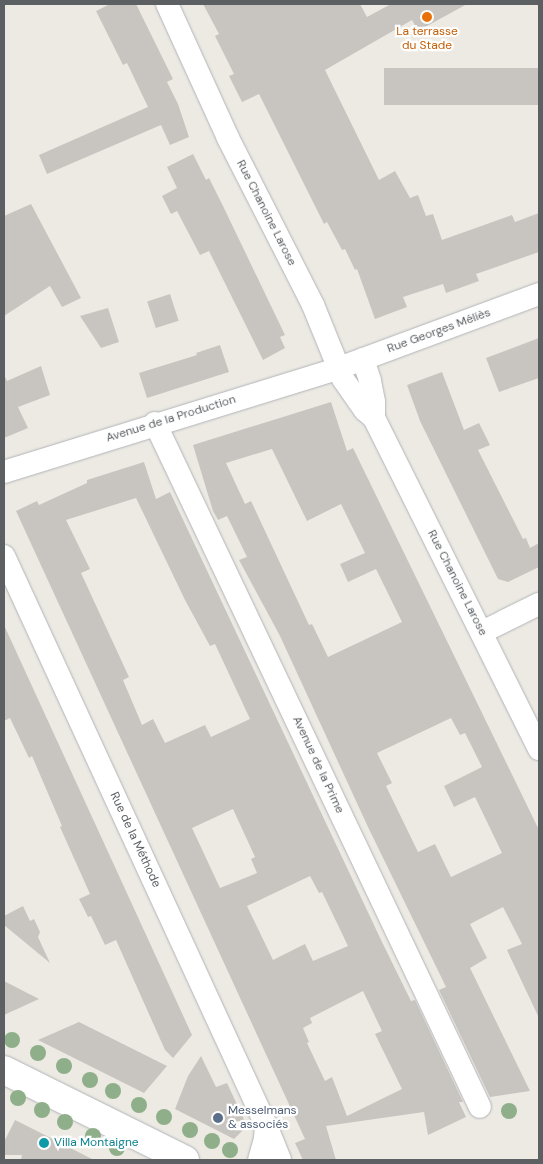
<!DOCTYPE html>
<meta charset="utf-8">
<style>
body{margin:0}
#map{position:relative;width:543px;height:1164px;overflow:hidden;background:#edeae4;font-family:"DM Sans",sans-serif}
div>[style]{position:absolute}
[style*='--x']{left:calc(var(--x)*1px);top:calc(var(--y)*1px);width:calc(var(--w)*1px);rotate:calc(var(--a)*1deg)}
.building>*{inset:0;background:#c8c5c1;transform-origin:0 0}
.roads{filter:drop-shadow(0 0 1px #b1b4b7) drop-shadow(0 0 1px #b1b4b7)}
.minor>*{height:22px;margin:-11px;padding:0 11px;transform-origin:11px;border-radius:11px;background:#fff}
.secondary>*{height:28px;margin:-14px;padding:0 14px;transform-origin:14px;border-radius:14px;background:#fff}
.trees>*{width:16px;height:16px;margin:-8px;border-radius:50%;background:#8eaf89}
.dots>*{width:14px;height:14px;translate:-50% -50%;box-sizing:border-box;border:2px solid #fff;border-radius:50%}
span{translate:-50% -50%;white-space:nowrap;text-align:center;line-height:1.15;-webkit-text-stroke:4.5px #fff;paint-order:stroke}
.food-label{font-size:12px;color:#c56008}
.street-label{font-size:12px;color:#5c6063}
.service-label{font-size:12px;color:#4e5e75}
.left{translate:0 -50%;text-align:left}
.culture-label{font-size:12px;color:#0d838f}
.frame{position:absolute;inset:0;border:5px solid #5c6063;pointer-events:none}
</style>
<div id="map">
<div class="building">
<div style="clip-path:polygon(110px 4px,136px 4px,173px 79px,167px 82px,178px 104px,189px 137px,170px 145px,161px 125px,47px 174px,39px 155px,148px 107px,127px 63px,123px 65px,96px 11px)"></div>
<div style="clip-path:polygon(203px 4px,360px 4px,367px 17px,391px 4px,467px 4px,418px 31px,412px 20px,325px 70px,379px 180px,395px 171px,410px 198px,418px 195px,426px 216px,433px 214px,442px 240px,512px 215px,515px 222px,539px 213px,539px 252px,476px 274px,479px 281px,446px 293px,443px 284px,403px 297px,407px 307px,375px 319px,357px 269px,355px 270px,345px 249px,342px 250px,327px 222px,324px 224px,259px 94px,242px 102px,229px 76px,234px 74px,215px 36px,219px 34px)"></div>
<div style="left:539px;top:68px;width:37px;height:155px;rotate:90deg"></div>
<div style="clip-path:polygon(193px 154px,206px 180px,209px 178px,223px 206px,285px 335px,280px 337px,285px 348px,263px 360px,209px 251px,200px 255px,177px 211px,171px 214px,162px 196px,177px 188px,167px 167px)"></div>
<div style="clip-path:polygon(31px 204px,81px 298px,62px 307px,50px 286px,4px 316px,4px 216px)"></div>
<div style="left:170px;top:294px;width:28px;height:24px;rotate:72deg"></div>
<div style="clip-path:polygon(108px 308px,119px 342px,101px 348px,80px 316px)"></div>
<div style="clip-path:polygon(539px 338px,539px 378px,499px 392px,486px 358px)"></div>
<div style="clip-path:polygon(220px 345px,229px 372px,147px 398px,139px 373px,197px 355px,196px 353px)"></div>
<div style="clip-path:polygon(41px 366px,50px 395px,18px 407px,28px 428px,4px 438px,4px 375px,7px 381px)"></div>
<div style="clip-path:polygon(442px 372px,464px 430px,479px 423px,490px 445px,478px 450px,523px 539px,526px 538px,530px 548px,539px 543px,539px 567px,508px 582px,498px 579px,420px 421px,407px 385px)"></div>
<div style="clip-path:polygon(evenodd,331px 402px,347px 451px,353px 448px,539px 830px,539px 1018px,507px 950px,522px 944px,503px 907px,470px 924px,487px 958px,470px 968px,530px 1091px,490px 1097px,439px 990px,446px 987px,368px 827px,280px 636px,239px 560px,247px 557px,227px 516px,218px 520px,213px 511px,193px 445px,331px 402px,272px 449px,307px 521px,341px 504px,365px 553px,340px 564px,348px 582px,376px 569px,402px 622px,328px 657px,312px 624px,309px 625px,251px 501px,245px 504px,226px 463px,272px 449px,331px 402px,451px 718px,460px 735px,465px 733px,482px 767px,444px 786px,454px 807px,475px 797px,502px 853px,451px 877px,435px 844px,418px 852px,386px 786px,392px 783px,377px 753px,451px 718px)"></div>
<div style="clip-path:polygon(evenodd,144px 462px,156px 499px,170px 492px,382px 942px,411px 1001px,415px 1000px,463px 1102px,459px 1102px,466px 1117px,428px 1135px,424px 1112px,326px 1126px,336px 1160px,303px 1160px,295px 1143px,305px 1139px,16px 511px,37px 501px,39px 505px,87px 483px,87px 480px,144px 462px,136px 498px,185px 600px,210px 646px,215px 644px,250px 719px,211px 737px,205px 725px,165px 743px,153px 719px,142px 725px,123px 680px,129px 677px,81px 573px,90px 569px,66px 520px,136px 498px,144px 462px,233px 809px,255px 857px,251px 859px,257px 873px,220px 888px,192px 828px,233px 809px,144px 462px,310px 876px,319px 893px,322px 892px,348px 946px,313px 961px,305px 944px,273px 960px,247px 906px,310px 876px,144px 462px,363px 991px,382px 1031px,375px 1034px,402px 1089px,347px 1116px,332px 1077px,325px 1081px,307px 1043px,309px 1042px,303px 1028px,312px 1023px,310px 1018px,363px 991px)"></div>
<div style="clip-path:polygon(4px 625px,192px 1035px,173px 1058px,165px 1050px,116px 940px,105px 945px,91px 916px,88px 917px,79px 899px,90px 894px,60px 827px,62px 826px,32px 756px,29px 758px,10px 718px,4px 721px)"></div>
<div style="clip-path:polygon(23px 906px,30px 921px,34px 919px,40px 932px,38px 937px,50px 963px,4px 925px,4px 916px)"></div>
<div style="clip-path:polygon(4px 981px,39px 999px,4px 1015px)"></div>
<div style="clip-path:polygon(79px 1022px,167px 1066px,144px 1093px,38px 1040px)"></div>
<div style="clip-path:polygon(201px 1056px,216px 1087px,227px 1083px,247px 1126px,234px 1139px,175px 1109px,188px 1076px)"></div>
<div style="clip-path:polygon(15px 1120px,35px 1130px,94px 1160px,21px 1160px,22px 1155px,4px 1155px,4px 1142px)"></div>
</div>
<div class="roads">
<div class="minor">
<div style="--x:167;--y:4;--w:147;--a:65.5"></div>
<div style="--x:228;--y:138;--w:187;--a:63"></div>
<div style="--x:313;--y:305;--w:80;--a:67.9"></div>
<div style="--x:343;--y:379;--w:38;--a:55"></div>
<div style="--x:365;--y:410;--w:12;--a:42"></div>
<div style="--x:374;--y:418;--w:370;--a:63.5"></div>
<div style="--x:363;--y:359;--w:23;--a:72"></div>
<div style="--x:370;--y:381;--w:21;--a:79"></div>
<div style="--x:374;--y:402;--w:16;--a:90"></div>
<div style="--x:155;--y:423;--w:757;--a:64.59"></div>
<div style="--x:4;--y:472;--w:351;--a:-17.2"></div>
<div style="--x:339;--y:368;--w:213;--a:-20.3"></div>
<div style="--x:4;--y:556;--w:626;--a:65.28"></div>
<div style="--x:266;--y:1125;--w:38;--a:68"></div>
<div style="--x:482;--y:632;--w:64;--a:-26.2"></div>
<div style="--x:259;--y:1160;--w:22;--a:-74"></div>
<div style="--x:265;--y:1139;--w:13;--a:-86"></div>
</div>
<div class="secondary">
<div style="--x:4;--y:1070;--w:202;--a:26.4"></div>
</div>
</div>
<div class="trees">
<div style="left:12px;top:1040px"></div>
<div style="left:38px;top:1053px"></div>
<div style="left:64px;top:1066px"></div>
<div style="left:90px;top:1080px"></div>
<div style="left:113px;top:1091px"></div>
<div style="left:18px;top:1098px"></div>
<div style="left:139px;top:1105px"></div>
<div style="left:42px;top:1110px"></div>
<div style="left:509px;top:1111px"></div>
<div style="left:164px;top:1117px"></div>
<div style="left:65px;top:1122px"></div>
<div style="left:190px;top:1130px"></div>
<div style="left:93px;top:1136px"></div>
<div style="left:212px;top:1141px"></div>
<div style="left:117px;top:1148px"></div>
<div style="left:230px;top:1150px"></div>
</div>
<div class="dots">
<div style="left:427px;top:17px;background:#e8710a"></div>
<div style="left:218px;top:1118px;background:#5c6f8a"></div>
<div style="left:44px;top:1143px;background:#0f9aa8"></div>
</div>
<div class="food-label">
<span style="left:427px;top:39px">La terrasse<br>du Stade</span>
</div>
<div class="street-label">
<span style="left:266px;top:213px;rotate:63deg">Rue Chanoine Larose</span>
<span style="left:439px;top:331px;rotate:-20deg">Rue Georges Méliès</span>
<span style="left:171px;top:419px;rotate:-17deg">Avenue de la Production</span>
<span style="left:457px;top:583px;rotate:63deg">Rue Chanoine Larose</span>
<span style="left:318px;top:765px;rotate:65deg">Avenue de la Prime</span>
<span style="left:135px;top:840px;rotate:65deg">Rue de la Méthode</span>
</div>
<div class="service-label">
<span class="left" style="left:228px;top:1118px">Messelmans<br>&amp; associés</span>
</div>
<div class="culture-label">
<span class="left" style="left:54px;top:1143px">Villa Montaigne</span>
</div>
<div class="frame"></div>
</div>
